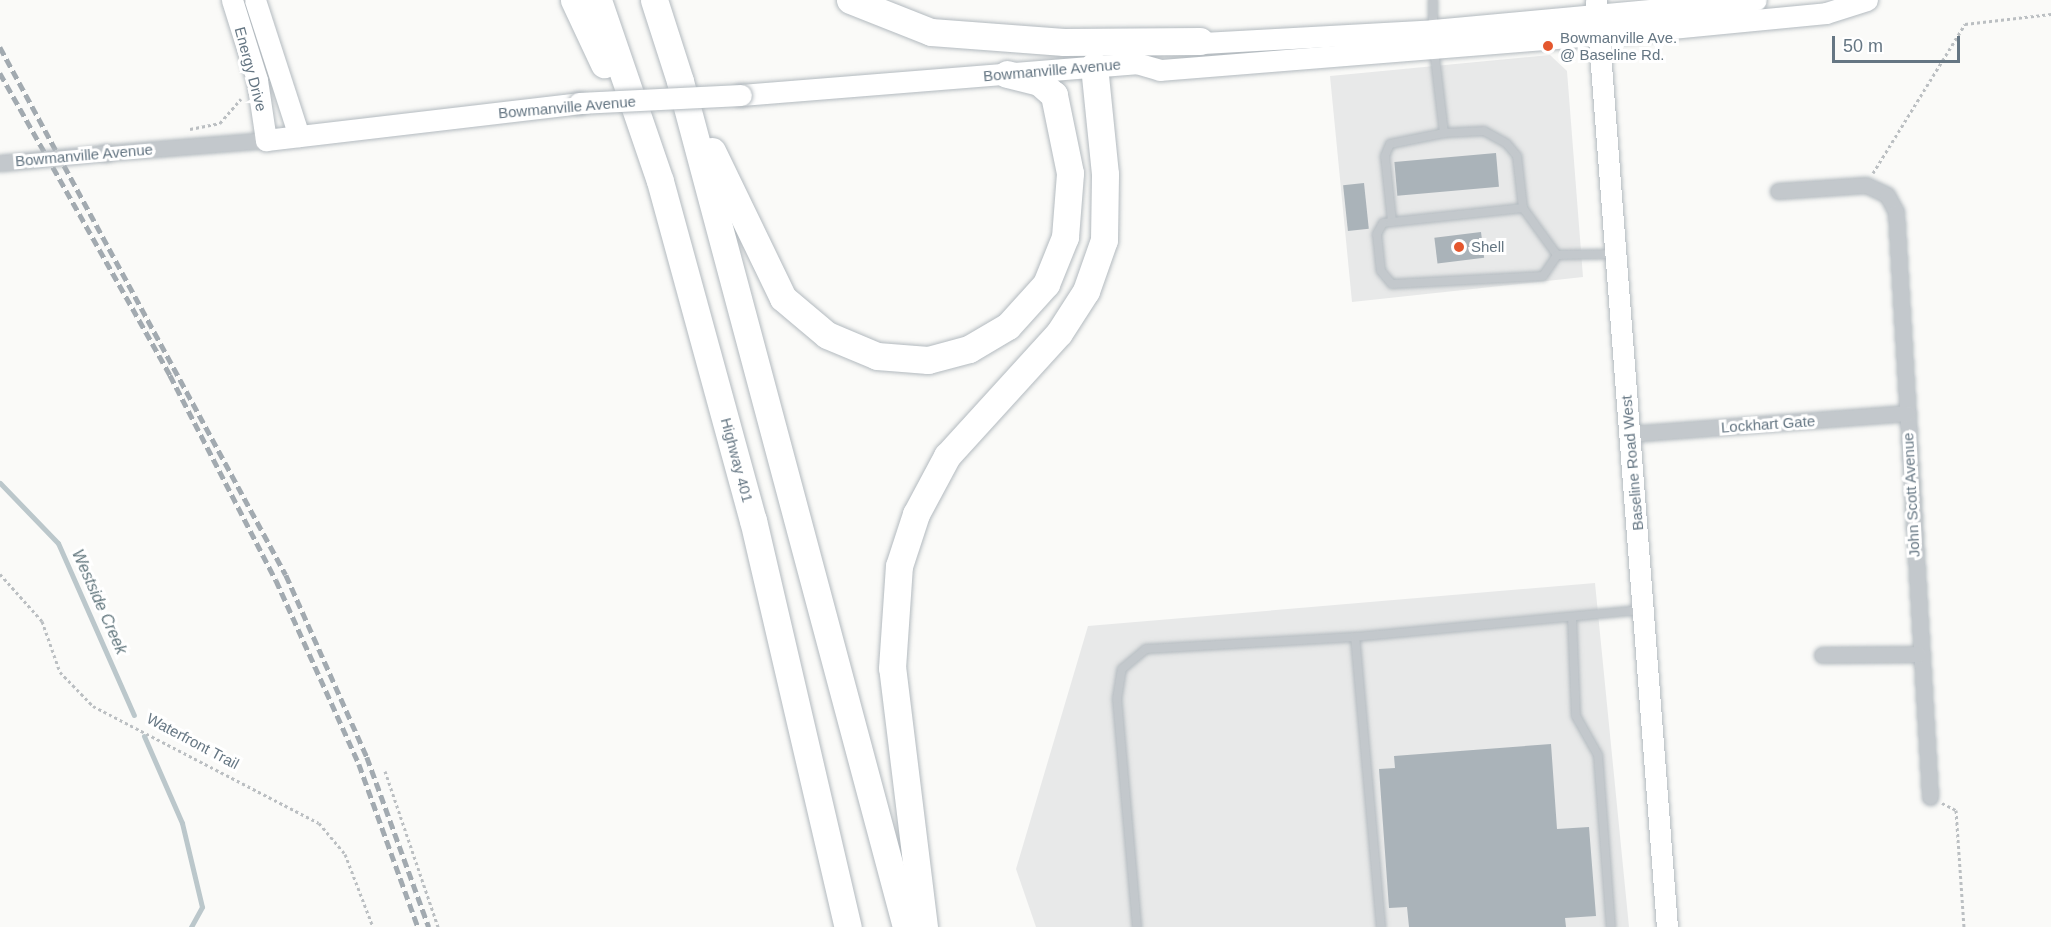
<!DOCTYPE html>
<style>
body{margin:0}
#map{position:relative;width:2051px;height:927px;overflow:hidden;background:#fafaf8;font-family:Arial,sans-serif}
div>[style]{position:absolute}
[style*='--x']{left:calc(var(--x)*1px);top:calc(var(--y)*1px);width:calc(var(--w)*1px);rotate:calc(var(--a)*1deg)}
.built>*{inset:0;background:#e8e9e9}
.stream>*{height:5px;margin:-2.5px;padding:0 2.5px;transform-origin:2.5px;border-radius:2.5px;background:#bbc7cb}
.building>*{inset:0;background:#aab3b9;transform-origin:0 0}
.path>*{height:3px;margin-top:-1.5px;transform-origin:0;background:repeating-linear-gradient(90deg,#bbbfc2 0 3px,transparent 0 6px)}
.roads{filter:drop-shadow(0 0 2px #b3babf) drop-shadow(0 0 2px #b3babf)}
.lane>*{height:8px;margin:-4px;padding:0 4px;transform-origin:4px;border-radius:4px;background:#c3c8cc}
.street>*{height:15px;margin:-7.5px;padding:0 7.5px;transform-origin:7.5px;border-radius:7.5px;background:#c3c8cc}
.secondary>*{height:21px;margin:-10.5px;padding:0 10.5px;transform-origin:10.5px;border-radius:10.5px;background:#fff}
.highway>*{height:27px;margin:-13.5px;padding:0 13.5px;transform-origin:13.5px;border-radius:13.5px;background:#fff}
.rail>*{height:4.5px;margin-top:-2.25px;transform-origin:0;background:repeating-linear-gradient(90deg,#a2aab0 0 9px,transparent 0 13.5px)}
.bridges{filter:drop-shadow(0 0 2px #b3babf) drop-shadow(0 0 2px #b3babf)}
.street-bridge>*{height:15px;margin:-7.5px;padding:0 7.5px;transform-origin:7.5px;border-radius:7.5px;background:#c3c8cc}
.secondary-bridge>*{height:21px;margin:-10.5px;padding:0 10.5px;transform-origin:10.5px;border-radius:10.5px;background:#fff}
.dots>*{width:16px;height:16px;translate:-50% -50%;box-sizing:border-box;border:3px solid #fff;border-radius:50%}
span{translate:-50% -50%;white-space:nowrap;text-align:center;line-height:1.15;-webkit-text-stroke:6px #fff;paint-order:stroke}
.poi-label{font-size:15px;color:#657683}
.left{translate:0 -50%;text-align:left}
.street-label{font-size:15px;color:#657683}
.water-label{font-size:16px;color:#60757c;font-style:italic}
.scale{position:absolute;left:1832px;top:36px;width:128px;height:27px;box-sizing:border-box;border:3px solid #657683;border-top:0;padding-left:8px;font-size:18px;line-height:21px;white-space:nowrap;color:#657683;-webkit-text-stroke:4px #fff;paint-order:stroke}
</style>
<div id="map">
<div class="built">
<div style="clip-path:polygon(1550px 55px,1567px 71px,1583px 277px,1352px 302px,1330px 76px)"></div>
<div style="clip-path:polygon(1595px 583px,1629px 927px,1036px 927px,1016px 869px,1088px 626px)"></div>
</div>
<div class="stream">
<div style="--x:0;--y:483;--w:83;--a:46"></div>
<div style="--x:58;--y:543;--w:188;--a:66.2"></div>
<div style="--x:144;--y:736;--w:95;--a:66.4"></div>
<div style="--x:182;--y:823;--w:86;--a:76.6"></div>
<div style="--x:202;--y:907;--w:23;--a:119"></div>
</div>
<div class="building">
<div style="left:1496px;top:153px;width:34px;height:102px;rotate:85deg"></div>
<div style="left:1364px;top:183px;width:46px;height:21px;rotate:84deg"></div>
<div style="left:1481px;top:232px;width:26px;height:47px;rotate:83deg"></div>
<div style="clip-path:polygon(1551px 744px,1557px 829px,1589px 827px,1596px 916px,1565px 918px,1566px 927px,1409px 927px,1407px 907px,1389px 908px,1379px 769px,1395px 768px,1394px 756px)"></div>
</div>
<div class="path">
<div style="--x:190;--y:129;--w:31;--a:-11"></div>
<div style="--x:220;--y:123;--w:32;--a:-49"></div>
<div style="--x:1873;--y:173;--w:175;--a:-58.3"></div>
<div style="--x:1965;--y:24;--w:87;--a:-6.6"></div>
<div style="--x:0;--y:574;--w:63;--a:48.2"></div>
<div style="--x:42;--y:621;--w:54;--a:70.6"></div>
<div style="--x:60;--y:672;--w:47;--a:45.9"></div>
<div style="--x:93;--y:706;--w:254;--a:27.4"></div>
<div style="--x:319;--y:823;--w:40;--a:50"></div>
<div style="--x:345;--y:854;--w:78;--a:69"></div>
<div style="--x:385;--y:771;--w:165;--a:71.2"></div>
<div style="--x:1942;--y:803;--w:16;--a:27"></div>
<div style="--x:1956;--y:810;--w:117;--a:86.1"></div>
</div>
<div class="roads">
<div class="lane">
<div style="--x:1433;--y:28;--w:28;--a:-90"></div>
<div style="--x:1434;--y:49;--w:85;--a:83.2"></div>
<div style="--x:1444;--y:133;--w:55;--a:168.5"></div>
<div style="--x:1390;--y:144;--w:13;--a:113"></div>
<div style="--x:1385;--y:156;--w:66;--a:83.9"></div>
<div style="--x:1392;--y:222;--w:132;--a:-6.1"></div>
<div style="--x:1523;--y:208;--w:58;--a:54.1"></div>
<div style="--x:1557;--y:255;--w:58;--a:-1"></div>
<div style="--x:1444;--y:133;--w:40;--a:-2.9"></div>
<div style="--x:1484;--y:131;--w:26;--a:29"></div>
<div style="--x:1507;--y:144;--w:16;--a:50"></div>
<div style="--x:1517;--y:156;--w:52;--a:83.4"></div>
<div style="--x:1392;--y:222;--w:9;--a:174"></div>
<div style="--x:1383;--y:223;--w:13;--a:119"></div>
<div style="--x:1377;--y:234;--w:37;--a:84"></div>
<div style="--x:1381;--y:271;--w:17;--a:50"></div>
<div style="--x:1392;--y:284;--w:151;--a:-3"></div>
<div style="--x:1543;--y:276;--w:25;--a:-56"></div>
<div style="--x:1572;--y:617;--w:99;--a:87.7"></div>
<div style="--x:1576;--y:716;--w:45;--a:60.6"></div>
<div style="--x:1598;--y:755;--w:172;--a:85.7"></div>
<div style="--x:1137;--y:927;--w:229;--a:-95"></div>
<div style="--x:1117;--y:699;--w:30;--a:-81"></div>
<div style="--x:1122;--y:669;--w:31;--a:-40"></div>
<div style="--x:1146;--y:649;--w:209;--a:-3.3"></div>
<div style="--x:1381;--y:927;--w:291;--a:-95.1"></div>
<div style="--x:1355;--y:637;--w:288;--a:-5.4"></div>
</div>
<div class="street">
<div style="--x:106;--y:153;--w:161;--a:-4.6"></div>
<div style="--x:1778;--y:191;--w:88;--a:-3.9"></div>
<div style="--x:1866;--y:185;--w:23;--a:25"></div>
<div style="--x:1887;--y:195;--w:19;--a:62"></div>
<div style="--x:1896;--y:212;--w:586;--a:86.67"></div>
<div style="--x:1630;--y:434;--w:278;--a:-4.3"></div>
<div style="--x:1822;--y:655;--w:96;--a:-0.6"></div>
</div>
<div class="secondary">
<div style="--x:232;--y:0;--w:84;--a:72.6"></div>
<div style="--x:257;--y:80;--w:61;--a:81.5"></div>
<div style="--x:266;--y:140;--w:315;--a:-6.7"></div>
<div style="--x:255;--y:0;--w:143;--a:72.1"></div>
<div style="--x:1596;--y:0;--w:930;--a:85.62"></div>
<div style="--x:1186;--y:44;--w:247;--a:-3.2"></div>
<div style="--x:1433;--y:30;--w:324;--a:-5.3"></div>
<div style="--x:741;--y:95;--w:396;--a:-4.6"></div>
<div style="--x:1136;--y:63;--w:25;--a:16"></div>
<div style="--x:1160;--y:70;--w:440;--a:-4.6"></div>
<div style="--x:1599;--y:35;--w:228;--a:-5.5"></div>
<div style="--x:1826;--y:13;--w:43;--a:-17.6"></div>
</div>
<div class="highway">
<div style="--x:574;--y:0;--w:71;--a:64.9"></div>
<div style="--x:598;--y:0;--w:191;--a:71.1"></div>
<div style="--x:660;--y:181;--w:352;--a:74.7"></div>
<div style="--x:753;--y:520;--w:418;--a:76.9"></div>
<div style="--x:654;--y:0;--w:85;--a:72.2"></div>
<div style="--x:680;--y:81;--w:876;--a:75.04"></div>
<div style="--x:850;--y:0;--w:87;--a:21.6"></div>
<div style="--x:931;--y:32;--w:133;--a:4.3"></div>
<div style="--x:1064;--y:42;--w:136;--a:-0.4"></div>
<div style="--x:712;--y:151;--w:163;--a:64.2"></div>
<div style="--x:783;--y:298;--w:57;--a:40.1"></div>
<div style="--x:827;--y:335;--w:54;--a:22.8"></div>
<div style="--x:877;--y:356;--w:51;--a:4.5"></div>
<div style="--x:928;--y:360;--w:42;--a:-15"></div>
<div style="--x:969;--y:349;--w:45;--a:-30.5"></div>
<div style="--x:1008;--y:326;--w:57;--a:-47.9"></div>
<div style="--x:1046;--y:284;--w:51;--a:-68"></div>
<div style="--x:1065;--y:237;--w:64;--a:-85.5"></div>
<div style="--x:1070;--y:173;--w:80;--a:-101.6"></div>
<div style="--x:1054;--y:95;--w:20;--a:-139"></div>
<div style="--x:1039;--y:82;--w:33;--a:-166"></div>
<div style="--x:924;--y:927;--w:261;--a:-97"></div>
<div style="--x:892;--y:668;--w:102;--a:-86.1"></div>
<div style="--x:899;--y:566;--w:55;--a:-71.9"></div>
<div style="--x:916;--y:514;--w:66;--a:-61.9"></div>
<div style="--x:947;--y:456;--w:166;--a:-47.7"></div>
<div style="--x:1059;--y:333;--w:50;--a:-57.3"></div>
<div style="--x:1086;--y:291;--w:54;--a:-70.6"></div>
<div style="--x:1104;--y:240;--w:66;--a:-89.1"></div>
<div style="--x:1105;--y:174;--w:109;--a:-95.8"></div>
</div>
</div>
<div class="rail">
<div style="--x:0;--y:47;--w:600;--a:61.56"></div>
<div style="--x:286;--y:575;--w:199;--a:66"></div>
<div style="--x:367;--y:757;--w:181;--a:70"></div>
<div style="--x:0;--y:73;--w:347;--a:60.6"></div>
<div style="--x:170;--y:375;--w:231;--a:62.7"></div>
<div style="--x:276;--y:580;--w:202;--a:65.7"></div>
<div style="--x:359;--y:764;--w:173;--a:70.1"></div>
</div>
<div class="bridges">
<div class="street-bridge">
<div style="--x:0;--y:163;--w:106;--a:-5.4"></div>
</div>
<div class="secondary-bridge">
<div style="--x:579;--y:103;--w:162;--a:-2.8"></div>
</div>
</div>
<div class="dots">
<div style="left:1548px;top:46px;background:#e4572e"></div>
<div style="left:1459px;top:247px;background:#e4572e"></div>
</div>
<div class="poi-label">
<span class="left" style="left:1560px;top:46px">Bowmanville Ave.<br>@ Baseline Rd.</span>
<span class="left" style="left:1471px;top:247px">Shell</span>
</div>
<div class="street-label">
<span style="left:251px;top:69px;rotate:75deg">Energy Drive</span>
<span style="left:1052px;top:70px;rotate:-5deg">Bowmanville Avenue</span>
<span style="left:567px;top:107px;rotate:-5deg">Bowmanville Avenue</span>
<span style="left:84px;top:155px;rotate:-5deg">Bowmanville Avenue</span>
<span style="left:1768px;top:424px;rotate:-4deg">Lockhart Gate</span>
<span style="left:737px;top:460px;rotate:75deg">Highway 401</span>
<span style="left:1632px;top:463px;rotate:-95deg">Baseline Road West</span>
<span style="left:1911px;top:495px;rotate:-93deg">John Scott Avenue</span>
<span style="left:193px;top:741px;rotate:28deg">Waterfront Trail</span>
</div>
<div class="water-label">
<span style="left:99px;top:602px;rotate:66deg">Westside Creek</span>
</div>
<div class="scale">50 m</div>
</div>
